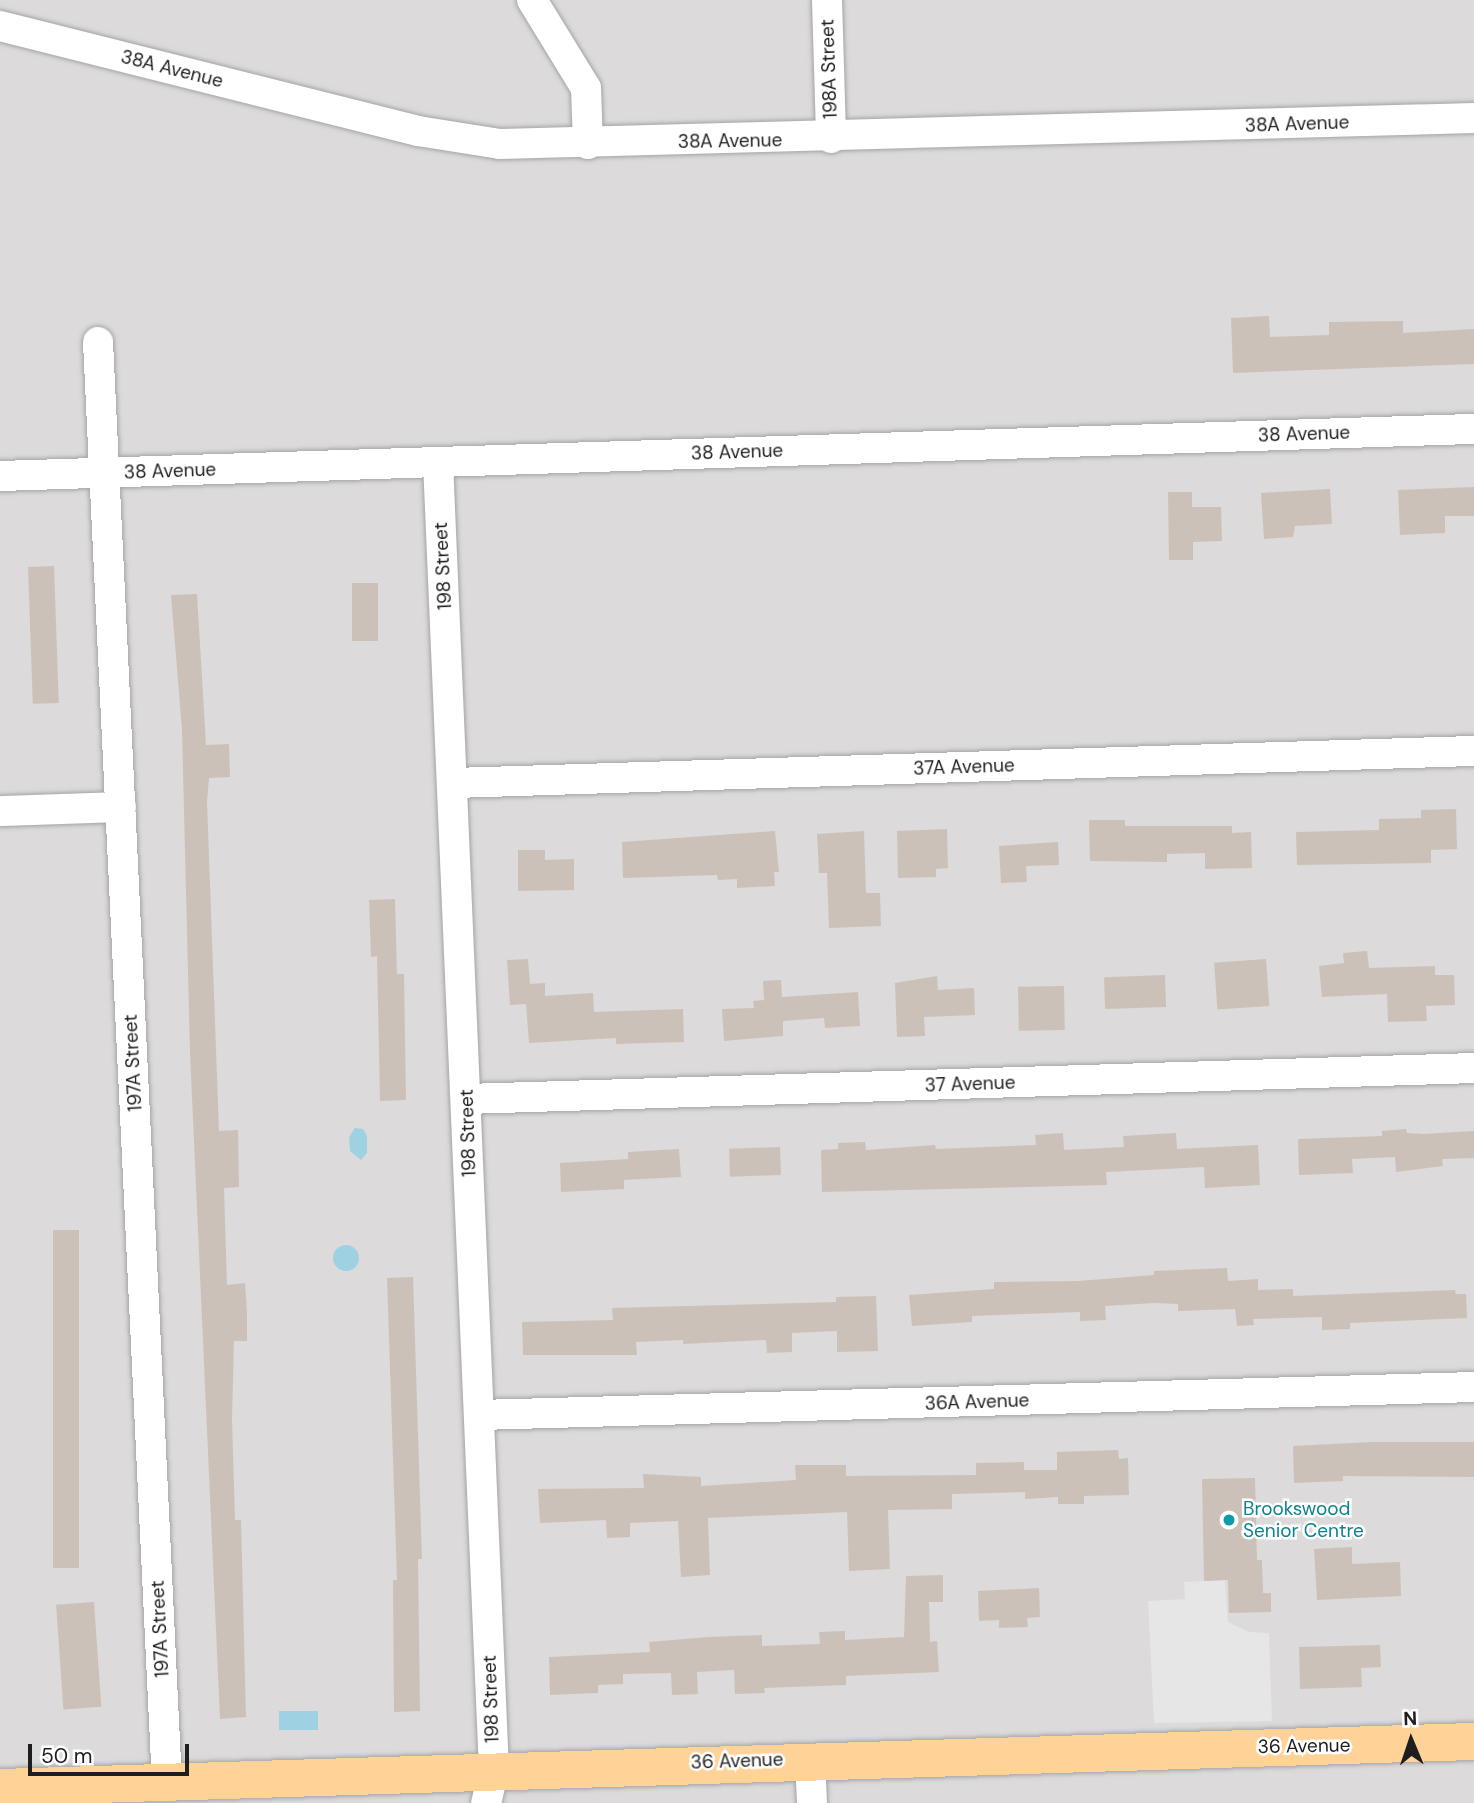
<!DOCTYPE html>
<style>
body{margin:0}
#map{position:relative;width:1474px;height:1803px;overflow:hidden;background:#f0ebe2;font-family:"DM Sans",sans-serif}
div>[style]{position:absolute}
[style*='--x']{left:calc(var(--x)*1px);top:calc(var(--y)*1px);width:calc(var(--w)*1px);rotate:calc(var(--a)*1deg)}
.residential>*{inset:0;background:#dcdada;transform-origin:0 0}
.parking>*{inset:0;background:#e6e6e6}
.water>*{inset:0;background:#9ed2e2;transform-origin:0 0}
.round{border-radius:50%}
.building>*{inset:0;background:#ccc1b8;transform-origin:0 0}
.roads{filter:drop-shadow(0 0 2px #a5a5a5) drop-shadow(0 0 2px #a5a5a5)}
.minor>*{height:30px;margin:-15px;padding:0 15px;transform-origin:15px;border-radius:15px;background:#fff}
.major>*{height:37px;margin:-18.5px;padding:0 18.5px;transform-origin:18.5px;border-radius:18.5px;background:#ffd398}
.dots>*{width:19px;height:19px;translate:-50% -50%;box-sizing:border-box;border:4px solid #fff;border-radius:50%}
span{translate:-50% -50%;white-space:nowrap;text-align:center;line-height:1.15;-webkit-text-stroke:5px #fff;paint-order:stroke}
.street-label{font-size:19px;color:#1e1e1e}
.culture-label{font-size:19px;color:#0d838f}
.left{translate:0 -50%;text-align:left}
.north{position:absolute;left:1376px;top:1705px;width:70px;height:70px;-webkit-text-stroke:5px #fff;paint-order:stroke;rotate:358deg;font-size:19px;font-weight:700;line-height:28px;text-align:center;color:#1e1e1e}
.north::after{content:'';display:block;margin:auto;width:24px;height:32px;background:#1e1e1e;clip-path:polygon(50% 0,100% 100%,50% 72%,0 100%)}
.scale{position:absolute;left:28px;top:1744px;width:161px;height:32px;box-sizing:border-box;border:4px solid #1e1e1e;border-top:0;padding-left:9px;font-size:21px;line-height:24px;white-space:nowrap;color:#1e1e1e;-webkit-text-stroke:5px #fff;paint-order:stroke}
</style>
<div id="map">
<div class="residential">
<div style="left:0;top:0;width:1474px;height:1803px"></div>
</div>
<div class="parking">
<div style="clip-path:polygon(1225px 1580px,1228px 1622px,1249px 1632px,1269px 1633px,1272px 1721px,1154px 1723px,1148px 1601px,1185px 1599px,1184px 1582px)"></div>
</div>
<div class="water">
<div style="clip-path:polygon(355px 1128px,363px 1129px,367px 1136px,367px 1153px,361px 1160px,350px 1151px,349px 1137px)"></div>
<div class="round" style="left:333px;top:1245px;width:26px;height:26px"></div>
<div style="left:318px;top:1711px;width:19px;height:39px;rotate:90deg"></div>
</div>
<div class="building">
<div style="clip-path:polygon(1269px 316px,1270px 337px,1329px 335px,1329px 322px,1403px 321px,1403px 333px,1474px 329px,1474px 364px,1233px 373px,1231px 318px)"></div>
<div style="clip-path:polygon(1474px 487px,1474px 516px,1445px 516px,1445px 533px,1400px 535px,1398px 490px)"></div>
<div style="clip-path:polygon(1330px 489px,1332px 524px,1295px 526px,1293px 537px,1264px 539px,1261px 493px)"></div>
<div style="clip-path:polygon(1168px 492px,1192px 492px,1192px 507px,1221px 507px,1222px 541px,1193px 542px,1193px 560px,1169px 560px)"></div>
<div style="left:54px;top:566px;width:137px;height:26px;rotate:88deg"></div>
<div style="left:352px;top:583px;width:26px;height:58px"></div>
<div style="clip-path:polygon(197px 594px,206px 745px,229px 744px,230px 777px,209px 778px,207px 802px,219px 1131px,238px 1130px,239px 1187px,224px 1188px,227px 1285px,245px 1283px,247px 1312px,247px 1341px,234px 1341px,232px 1419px,235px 1520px,241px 1520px,246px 1717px,220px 1719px,190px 1053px,182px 730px,171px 595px)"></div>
<div style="clip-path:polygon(1456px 809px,1457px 849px,1431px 850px,1431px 863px,1297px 865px,1296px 832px,1379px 830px,1379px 819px,1421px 818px,1421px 810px)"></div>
<div style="clip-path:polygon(1089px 820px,1125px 820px,1125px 826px,1232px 826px,1232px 833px,1251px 832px,1252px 868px,1205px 869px,1205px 853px,1167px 854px,1167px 862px,1090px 861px)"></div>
<div style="clip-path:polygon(947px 829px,948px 868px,936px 869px,936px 877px,898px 878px,897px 831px)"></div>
<div style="clip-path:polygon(775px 831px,779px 872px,774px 872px,775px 886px,737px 888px,737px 879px,718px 880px,717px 875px,623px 878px,622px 842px)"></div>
<div style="clip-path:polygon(864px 831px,866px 893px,880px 893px,881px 926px,829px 928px,827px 873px,819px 873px,817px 834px)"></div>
<div style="clip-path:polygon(1058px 842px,1059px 865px,1026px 866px,1027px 882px,1001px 883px,999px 846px)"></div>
<div style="clip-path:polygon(518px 850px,545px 850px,545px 860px,574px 859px,574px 890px,518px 891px)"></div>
<div style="clip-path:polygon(395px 899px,397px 974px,404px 974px,406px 1100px,380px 1101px,377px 956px,371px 957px,369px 900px)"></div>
<div style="clip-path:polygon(1367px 951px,1369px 968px,1435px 966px,1435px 975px,1454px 975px,1455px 1005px,1426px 1006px,1427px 1021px,1388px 1022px,1387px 994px,1322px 997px,1319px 966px,1344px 963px,1343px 953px)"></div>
<div style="clip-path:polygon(528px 959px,530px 984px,545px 983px,545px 996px,593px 993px,594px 1012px,683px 1009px,684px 1042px,616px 1044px,616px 1038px,529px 1043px,526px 1004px,510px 1005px,507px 960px)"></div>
<div style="left:1266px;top:959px;width:47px;height:52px;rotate:86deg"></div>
<div style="left:1165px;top:975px;width:32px;height:61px;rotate:88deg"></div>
<div style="clip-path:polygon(937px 976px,938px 990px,974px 988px,975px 1015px,924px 1017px,925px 1036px,897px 1037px,895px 983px)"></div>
<div style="clip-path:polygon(781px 980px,782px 997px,858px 992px,860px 1026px,825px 1028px,824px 1018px,783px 1021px,783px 1036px,724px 1041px,722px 1009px,754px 1008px,753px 1001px,764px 1000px,763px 981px)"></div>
<div style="left:1064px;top:986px;width:44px;height:46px;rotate:89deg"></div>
<div style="clip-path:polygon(1406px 1129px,1407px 1133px,1423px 1134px,1474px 1131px,1474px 1158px,1442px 1159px,1443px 1166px,1396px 1172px,1395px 1157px,1352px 1159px,1353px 1173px,1299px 1175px,1298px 1139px,1382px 1136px,1382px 1131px)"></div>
<div style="clip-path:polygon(1063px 1133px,1064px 1150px,1124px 1147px,1123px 1136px,1176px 1133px,1177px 1149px,1258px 1145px,1260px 1185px,1205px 1188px,1204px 1167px,1106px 1172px,1107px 1185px,822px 1192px,821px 1150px,838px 1149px,838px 1143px,865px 1142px,866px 1150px,935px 1145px,936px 1149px,1036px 1145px,1035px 1135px)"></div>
<div style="left:780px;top:1147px;width:28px;height:51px;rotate:88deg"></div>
<div style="clip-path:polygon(679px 1149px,681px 1177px,624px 1180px,624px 1189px,561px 1192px,560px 1163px,628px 1159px,628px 1152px)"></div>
<div style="left:53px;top:1230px;width:26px;height:338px"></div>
<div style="clip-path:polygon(1227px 1268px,1228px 1281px,1258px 1279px,1258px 1290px,1293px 1289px,1293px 1296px,1455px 1290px,1456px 1294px,1466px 1294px,1467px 1318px,1350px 1323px,1350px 1329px,1322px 1330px,1322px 1317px,1253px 1319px,1254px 1325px,1237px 1326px,1235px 1309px,1178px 1311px,1178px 1304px,1155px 1303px,1105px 1306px,1106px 1320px,1080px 1321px,1080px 1312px,972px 1316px,972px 1322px,912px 1326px,909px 1295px,994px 1289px,994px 1282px,1078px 1281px,1154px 1275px,1154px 1271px)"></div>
<div style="clip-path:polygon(413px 1277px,422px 1559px,418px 1559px,420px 1711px,394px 1712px,393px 1580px,397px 1580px,387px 1278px)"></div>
<div style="clip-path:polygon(876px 1296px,878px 1351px,837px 1352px,837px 1331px,792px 1333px,792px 1352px,767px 1353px,766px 1340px,683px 1344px,683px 1340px,636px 1342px,637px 1355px,523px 1355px,522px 1322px,613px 1320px,612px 1308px,836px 1302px,836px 1297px)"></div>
<div style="clip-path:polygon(1372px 1442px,1474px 1442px,1474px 1477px,1343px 1476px,1343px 1481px,1294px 1483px,1293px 1446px)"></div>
<div style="clip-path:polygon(1118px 1450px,1119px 1459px,1128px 1458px,1129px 1495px,1084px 1496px,1084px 1504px,1058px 1504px,1058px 1497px,1025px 1499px,1025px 1492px,952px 1494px,952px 1509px,888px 1510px,890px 1569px,849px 1571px,847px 1512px,708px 1518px,710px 1575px,681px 1577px,678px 1521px,630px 1523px,630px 1537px,607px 1538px,606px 1520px,540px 1523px,538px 1489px,644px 1488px,643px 1474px,701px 1477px,701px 1486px,796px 1480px,795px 1465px,846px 1465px,846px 1476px,976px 1475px,976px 1463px,1024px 1462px,1024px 1470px,1057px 1470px,1057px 1452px)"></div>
<div style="clip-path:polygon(1255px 1478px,1257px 1560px,1262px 1560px,1263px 1593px,1271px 1593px,1271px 1612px,1229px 1613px,1228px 1580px,1204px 1581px,1202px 1479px)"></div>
<div style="clip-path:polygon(1352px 1547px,1352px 1564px,1400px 1562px,1401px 1596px,1317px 1600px,1314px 1549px)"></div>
<div style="clip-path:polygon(943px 1575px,943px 1602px,929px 1602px,930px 1642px,937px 1641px,939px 1672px,846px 1676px,846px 1685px,764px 1688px,765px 1693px,735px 1694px,734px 1670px,697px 1672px,698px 1694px,672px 1695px,671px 1673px,623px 1674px,623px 1684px,598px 1685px,598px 1693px,550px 1695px,549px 1657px,650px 1652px,649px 1642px,708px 1637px,762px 1635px,762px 1646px,820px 1644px,819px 1632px,845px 1631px,845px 1640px,904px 1637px,906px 1576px)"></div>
<div style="clip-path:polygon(1039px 1588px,1040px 1617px,1027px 1618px,1028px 1627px,999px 1628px,999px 1620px,979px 1621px,978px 1591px)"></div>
<div style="left:94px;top:1602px;width:105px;height:38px;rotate:86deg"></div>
<div style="clip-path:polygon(1380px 1645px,1381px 1667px,1361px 1668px,1362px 1687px,1300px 1689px,1299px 1647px)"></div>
</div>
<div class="roads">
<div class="minor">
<div style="--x:532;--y:0;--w:103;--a:58.5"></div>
<div style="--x:586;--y:88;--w:56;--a:88"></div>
<div style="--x:827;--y:0;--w:138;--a:88.3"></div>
<div style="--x:0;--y:26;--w:431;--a:14.1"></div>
<div style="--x:418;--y:131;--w:83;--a:9"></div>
<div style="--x:500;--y:144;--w:974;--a:-1.53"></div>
<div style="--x:98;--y:342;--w:1443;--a:87.26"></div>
<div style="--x:438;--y:462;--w:1308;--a:87.55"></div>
<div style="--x:494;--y:1769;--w:35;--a:103"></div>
<div style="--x:0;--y:476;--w:1475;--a:-1.83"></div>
<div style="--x:454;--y:783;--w:1021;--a:-1.8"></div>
<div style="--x:0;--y:811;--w:121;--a:-1.9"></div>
<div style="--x:466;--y:1099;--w:1008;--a:-1.76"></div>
<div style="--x:479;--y:1415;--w:995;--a:-1.61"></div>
<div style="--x:810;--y:1759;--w:44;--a:87.4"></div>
</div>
<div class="major">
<div style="--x:0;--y:1787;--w:1475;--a:-1.79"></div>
</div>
</div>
<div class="dots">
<div style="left:1229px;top:1520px;background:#0f9aa8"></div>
</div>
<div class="street-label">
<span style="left:172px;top:69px;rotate:14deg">38A Avenue</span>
<span style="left:829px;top:69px;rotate:-92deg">198A Street</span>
<span style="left:1297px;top:124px;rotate:-2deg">38A Avenue</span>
<span style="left:730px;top:141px;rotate:-1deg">38A Avenue</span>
<span style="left:1304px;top:434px;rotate:-2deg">38 Avenue</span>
<span style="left:737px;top:452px;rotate:-2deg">38 Avenue</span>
<span style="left:170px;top:471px;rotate:-2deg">38 Avenue</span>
<span style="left:443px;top:566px;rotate:-93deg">198 Street</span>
<span style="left:964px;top:767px;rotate:-2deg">37A Avenue</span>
<span style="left:133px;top:1063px;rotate:-93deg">197A Street</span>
<span style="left:970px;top:1084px;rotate:-2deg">37 Avenue</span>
<span style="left:468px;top:1133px;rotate:-92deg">198 Street</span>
<span style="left:977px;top:1402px;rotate:-2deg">36A Avenue</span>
<span style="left:160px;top:1629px;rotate:-93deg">197A Street</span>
<span style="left:491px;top:1699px;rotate:-92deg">198 Street</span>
<span style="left:1304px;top:1746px;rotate:-1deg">36 Avenue</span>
<span style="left:737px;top:1761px;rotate:-2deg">36 Avenue</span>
</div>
<div class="culture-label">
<span class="left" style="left:1243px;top:1520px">Brookswood<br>Senior Centre</span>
</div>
<div class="north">N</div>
<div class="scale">50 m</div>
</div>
